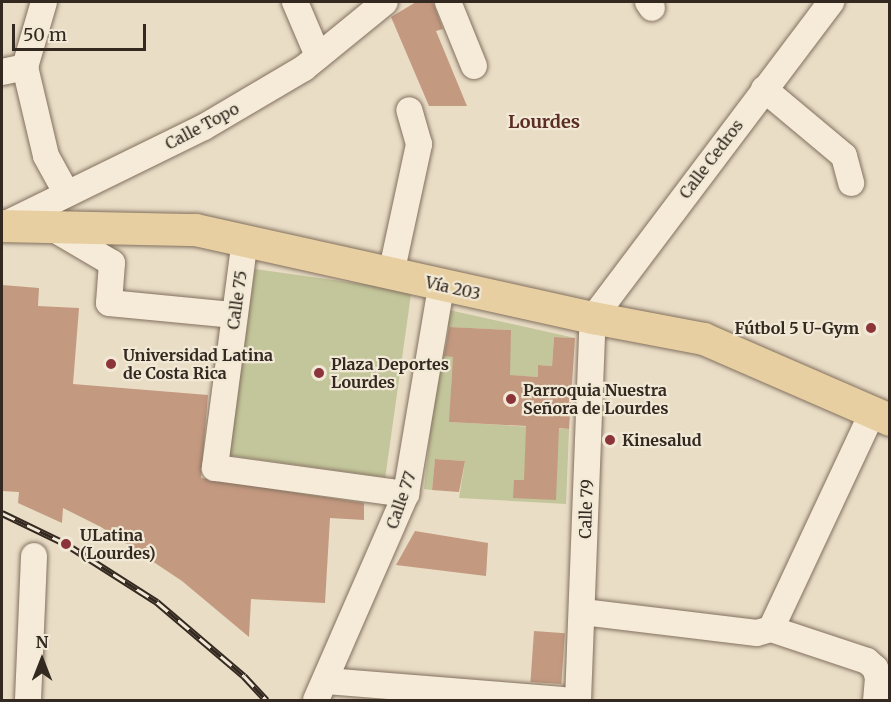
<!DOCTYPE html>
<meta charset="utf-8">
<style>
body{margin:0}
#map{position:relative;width:891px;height:702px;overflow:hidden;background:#e9ddc6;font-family:Merriweather,serif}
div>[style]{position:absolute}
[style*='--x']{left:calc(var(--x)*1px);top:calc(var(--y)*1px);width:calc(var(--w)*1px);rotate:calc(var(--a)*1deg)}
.green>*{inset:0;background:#c3c69b;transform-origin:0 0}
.building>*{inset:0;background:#c39980;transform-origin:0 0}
.roads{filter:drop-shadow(0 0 2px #82705e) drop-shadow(0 0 2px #82705e)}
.minor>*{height:26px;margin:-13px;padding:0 13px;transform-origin:13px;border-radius:13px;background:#f5ebd8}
.major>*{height:32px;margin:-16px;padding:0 16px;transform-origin:16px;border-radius:16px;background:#e8cfa2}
.rail>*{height:7px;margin-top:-3.5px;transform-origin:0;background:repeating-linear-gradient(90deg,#f1e8d5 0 14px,#342920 0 28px);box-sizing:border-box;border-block:2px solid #342920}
.dots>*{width:16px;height:16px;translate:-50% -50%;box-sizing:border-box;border:3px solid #f1e8d5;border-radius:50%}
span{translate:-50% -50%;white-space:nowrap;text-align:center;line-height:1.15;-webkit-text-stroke:4.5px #f1e8d5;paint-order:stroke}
.street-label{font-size:16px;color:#342920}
.poi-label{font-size:16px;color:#342920;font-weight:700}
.right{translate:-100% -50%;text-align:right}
.left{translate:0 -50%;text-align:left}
.neighbourhood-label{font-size:18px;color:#5c2d24;font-weight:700}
.frame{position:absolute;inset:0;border:3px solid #342920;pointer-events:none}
.north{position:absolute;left:12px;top:630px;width:60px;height:60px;-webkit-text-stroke:4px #f1e8d5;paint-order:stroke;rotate:0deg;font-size:16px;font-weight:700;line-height:24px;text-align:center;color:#342920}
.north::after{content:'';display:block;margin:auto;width:21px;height:27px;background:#342920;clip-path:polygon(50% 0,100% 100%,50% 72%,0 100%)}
.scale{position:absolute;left:12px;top:24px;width:134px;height:27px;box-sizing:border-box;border:3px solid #342920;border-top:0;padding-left:8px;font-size:18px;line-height:21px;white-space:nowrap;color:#342920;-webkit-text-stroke:4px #f1e8d5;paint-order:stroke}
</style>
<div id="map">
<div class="green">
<div style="left:255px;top:269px;width:158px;height:188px;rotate:8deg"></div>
<div style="clip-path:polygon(evenodd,449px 310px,575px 338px,554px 337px,552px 366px,538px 365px,538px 377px,452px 372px,450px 422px,569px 429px,566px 504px,459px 498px,465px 461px,435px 459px,432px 490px,424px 489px,443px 314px,449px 310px,446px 327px,511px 330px,454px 357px,444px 355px,446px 327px)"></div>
</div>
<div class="building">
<div style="clip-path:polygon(416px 2px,433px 2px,443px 29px,436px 31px,467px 106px,429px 106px,391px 17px)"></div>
<div style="clip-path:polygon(2px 285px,39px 288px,38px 306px,79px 308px,73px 384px,208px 395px,201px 478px,364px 503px,364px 520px,330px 518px,325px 603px,251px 599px,249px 637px,182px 581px,101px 527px,63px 508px,62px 523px,18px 503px,19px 492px,2px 491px)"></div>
<div style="clip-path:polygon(449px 327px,511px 330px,510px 375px,538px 377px,538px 365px,552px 366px,554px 337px,575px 338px,569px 429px,559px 428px,556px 500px,513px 498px,514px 480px,524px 480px,526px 426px,449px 422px,453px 357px,444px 356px)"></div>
<div style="clip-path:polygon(435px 459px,465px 461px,459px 492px,432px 490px)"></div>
<div style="clip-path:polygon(415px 531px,488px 543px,486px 576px,396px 565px)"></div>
<div style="left:534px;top:631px;width:31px;height:51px;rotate:4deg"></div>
</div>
<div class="roads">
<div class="minor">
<div style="--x:44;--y:2;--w:68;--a:106.3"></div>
<div style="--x:25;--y:67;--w:91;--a:76.7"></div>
<div style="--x:46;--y:156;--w:43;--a:61.1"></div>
<div style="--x:295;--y:2;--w:59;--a:66.9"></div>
<div style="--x:448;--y:2;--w:69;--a:67.9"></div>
<div style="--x:648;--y:2;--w:7;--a:56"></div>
<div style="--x:2;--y:72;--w:24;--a:-12"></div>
<div style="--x:764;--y:89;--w:104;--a:39.9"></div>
<div style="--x:844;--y:156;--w:28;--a:75"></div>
<div style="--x:4;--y:225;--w:223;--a:-26.1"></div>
<div style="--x:204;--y:127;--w:116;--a:-30.5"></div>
<div style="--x:304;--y:68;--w:104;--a:-39.2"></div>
<div style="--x:49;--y:226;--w:73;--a:30.4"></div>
<div style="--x:112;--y:263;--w:40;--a:94.3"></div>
<div style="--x:109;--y:303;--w:126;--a:5.5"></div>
<div style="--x:245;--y:239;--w:231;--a:97.5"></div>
<div style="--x:215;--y:468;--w:193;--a:7.8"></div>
<div style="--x:391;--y:274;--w:133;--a:-77.8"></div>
<div style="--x:419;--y:144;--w:35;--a:-106"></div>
<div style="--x:583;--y:612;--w:175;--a:6.9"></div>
<div style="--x:757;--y:633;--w:15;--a:-16"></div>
<div style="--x:771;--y:629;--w:238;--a:-64.9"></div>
<div style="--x:771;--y:629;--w:101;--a:18.4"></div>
<div style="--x:867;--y:661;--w:11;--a:41"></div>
<div style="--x:875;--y:668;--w:10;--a:73"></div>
<div style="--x:878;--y:678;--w:22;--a:95"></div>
<div style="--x:327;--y:681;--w:236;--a:4.6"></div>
<div style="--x:28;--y:700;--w:144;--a:-87.6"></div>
<div style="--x:316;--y:700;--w:225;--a:-66.4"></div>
<div style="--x:406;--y:494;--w:211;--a:-80.4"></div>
<div style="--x:578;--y:700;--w:382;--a:-87.8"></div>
<div style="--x:593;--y:318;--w:396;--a:-53"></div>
</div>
<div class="major">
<div style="--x:2;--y:226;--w:194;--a:1.2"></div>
<div style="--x:196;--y:230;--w:407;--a:12.5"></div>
<div style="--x:593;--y:318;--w:113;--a:10.7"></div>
<div style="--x:704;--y:339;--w:203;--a:23.5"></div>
</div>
</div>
<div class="rail">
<div style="--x:2;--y:513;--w:71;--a:25.8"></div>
<div style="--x:66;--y:544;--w:108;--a:32.5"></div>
<div style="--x:157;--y:602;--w:114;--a:40.4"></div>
<div style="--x:244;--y:676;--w:33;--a:47"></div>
</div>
<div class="dots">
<div style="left:871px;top:328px;background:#8b3439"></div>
<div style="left:111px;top:364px;background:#8b3439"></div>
<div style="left:319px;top:373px;background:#8b3439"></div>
<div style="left:511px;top:399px;background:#8b3439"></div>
<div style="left:610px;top:440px;background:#8b3439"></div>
<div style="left:66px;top:544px;background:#8b3439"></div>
</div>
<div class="street-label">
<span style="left:202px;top:126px;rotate:-28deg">Calle Topo</span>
<span style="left:711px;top:159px;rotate:-53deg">Calle Cedros</span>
<span style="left:453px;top:288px;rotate:13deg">Vía 203</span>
<span style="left:237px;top:300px;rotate:-82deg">Calle 75</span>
<span style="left:401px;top:500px;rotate:-71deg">Calle 77</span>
<span style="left:586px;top:509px;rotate:-88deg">Calle 79</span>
</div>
<div class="poi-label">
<span class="right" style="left:859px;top:328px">Fútbol 5 U-Gym</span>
<span class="left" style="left:123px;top:364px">Universidad Latina<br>de Costa Rica</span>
<span class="left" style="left:331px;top:373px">Plaza Deportes<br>Lourdes</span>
<span class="left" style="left:523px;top:399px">Parroquia Nuestra<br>Señora de Lourdes</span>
<span class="left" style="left:622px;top:440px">Kinesalud</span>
<span class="left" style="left:80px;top:544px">ULatina<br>(Lourdes)</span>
</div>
<div class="neighbourhood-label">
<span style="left:544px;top:122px">Lourdes</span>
</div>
<div class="frame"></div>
<div class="north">N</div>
<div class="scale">50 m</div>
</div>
